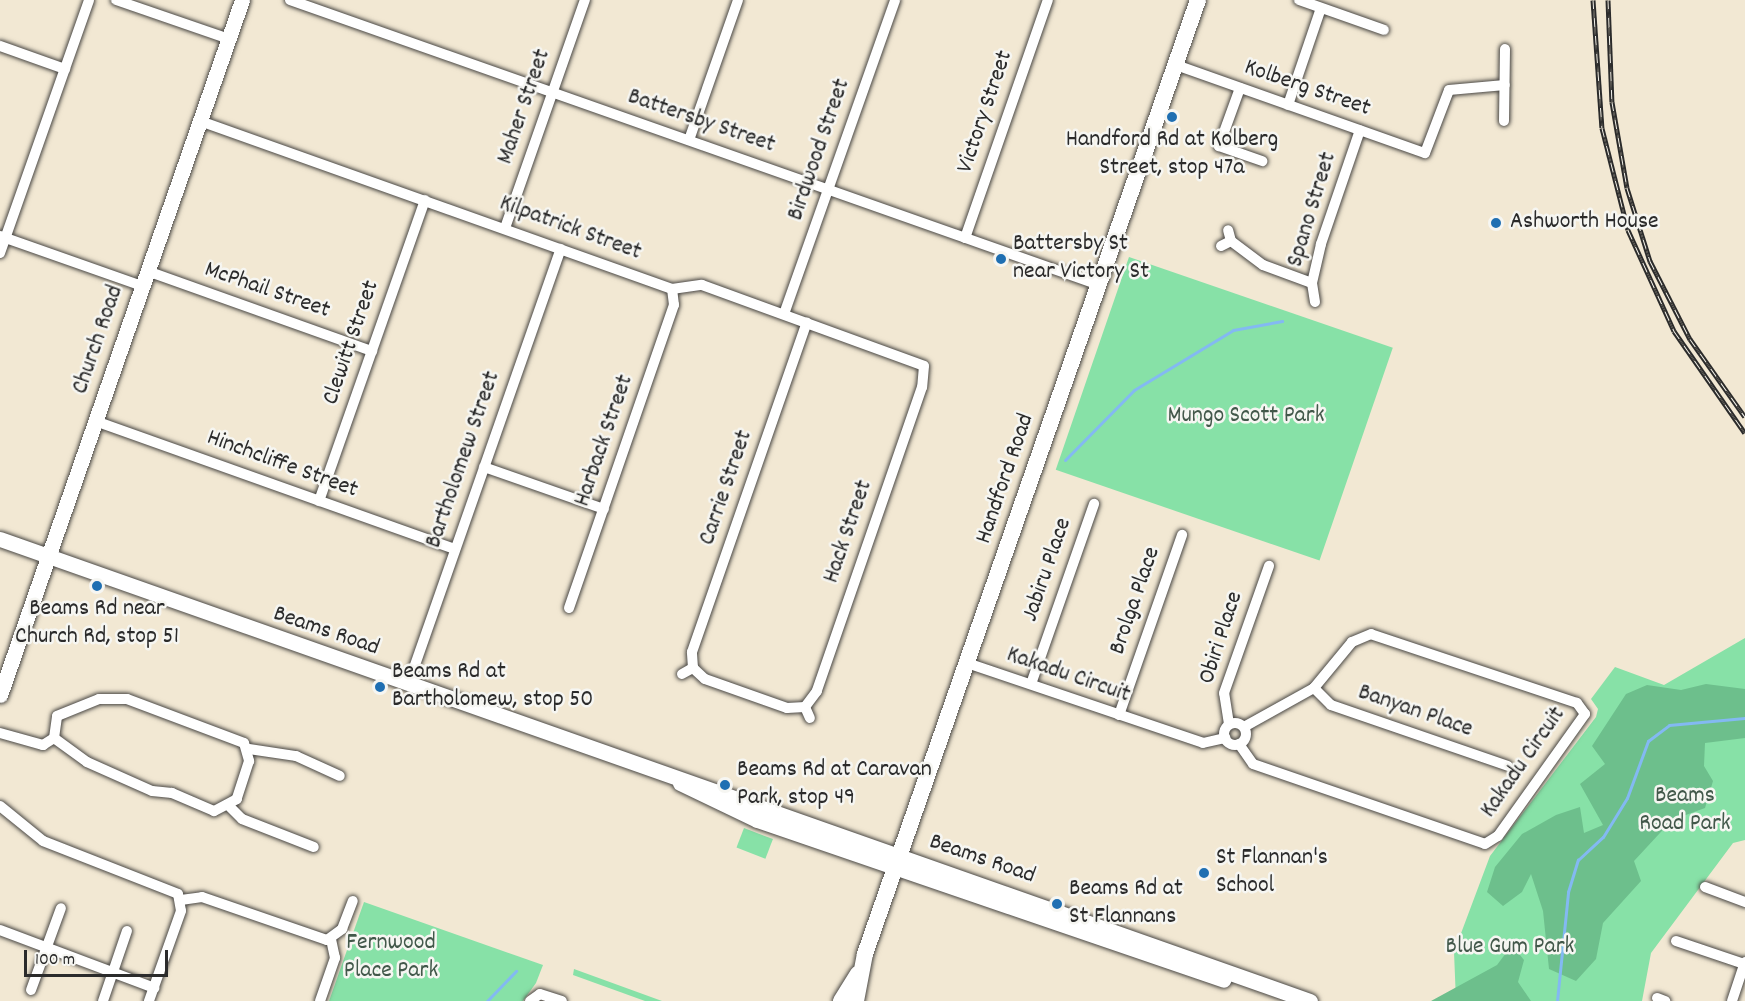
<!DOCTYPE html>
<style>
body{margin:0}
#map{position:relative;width:1745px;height:1001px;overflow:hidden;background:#f2e8d3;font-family:Dekko,sans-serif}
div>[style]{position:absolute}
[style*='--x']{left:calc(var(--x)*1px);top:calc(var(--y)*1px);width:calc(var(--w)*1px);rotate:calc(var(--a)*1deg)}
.green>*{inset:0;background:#87e1a7;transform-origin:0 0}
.forest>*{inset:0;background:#6dbf8c}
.stream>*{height:3px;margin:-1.5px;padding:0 1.5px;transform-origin:1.5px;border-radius:1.5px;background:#83b9f2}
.roads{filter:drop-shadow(0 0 2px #494744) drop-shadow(0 0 2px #494744)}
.street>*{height:10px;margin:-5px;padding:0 5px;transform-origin:5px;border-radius:5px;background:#fff}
.street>.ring{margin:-5px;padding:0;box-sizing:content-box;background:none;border:10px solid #fff;border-radius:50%}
.secondary>*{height:15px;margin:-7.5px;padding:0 7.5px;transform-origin:7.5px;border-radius:7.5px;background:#fff}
.primary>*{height:16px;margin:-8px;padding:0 8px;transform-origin:8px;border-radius:8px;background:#fff}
.rail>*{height:5px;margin-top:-2.5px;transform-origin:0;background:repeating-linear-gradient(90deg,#f6f6f2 0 9px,#2b2b2b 0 18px);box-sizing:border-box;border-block:2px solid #2b2b2b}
.dots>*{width:16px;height:16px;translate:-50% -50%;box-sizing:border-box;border:3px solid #f6f6f2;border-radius:50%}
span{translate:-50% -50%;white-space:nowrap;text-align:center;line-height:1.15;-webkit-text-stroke:5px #f6f6f2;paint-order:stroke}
.street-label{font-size:24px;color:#2b2b2b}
.poi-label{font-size:24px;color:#2b2b2b}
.left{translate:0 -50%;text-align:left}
.park-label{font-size:24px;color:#42584a}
.scale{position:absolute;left:24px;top:950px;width:144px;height:27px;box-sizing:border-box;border:3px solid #2b2b2b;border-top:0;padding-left:8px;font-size:18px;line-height:21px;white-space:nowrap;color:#2b2b2b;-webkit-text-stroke:4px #f6f6f2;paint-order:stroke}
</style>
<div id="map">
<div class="green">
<div style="left:1129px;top:257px;width:279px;height:225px;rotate:19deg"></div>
<div style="clip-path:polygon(1745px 638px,1745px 840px,1733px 843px,1651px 953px,1642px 1001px,1456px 1001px,1454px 952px,1490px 856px,1596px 717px,1598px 709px,1591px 699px,1615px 667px,1664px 685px)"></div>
<div style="left:744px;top:828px;width:31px;height:21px;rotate:21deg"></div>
<div style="clip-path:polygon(364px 902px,543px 965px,536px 983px,523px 1001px,329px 1001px)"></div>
<div style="clip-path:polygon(574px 969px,662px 1001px,645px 1001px,573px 975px)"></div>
</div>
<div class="forest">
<div style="clip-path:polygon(1706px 684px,1745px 689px,1745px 738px,1705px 743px,1704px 766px,1713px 781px,1705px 808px,1672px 820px,1634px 861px,1641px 881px,1603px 923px,1596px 959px,1576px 981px,1549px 969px,1543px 911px,1531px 874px,1522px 892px,1503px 906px,1487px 892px,1495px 867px,1522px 834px,1556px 815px,1580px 807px,1584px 833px,1603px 825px,1580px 784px,1605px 764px,1592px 746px,1626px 694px,1647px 685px,1681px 690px)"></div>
<div style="clip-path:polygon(1512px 945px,1524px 960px,1518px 982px,1531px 1001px,1431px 1001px,1497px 965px)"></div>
</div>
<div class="stream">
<div style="--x:1065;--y:460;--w:98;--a:-45.4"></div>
<div style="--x:1134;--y:390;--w:116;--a:-31.2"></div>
<div style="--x:1233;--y:330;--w:50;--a:-10.4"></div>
<div style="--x:487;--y:1001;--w:42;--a:-46"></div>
<div style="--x:1557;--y:1001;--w:110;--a:-84.2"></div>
<div style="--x:1568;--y:892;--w:34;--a:-73"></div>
<div style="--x:1578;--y:860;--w:34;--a:-43"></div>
<div style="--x:1603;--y:837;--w:46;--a:-58.4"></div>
<div style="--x:1627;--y:798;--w:61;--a:-69.8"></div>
<div style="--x:1648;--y:741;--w:26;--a:-37"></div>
<div style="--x:1669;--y:725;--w:76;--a:-5.3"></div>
</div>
<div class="roads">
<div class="street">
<div style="--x:116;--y:0;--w:120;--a:19"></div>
<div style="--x:290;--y:0;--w:858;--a:19.41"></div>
<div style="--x:1299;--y:0;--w:90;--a:19.4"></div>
<div style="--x:0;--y:46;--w:69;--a:19.5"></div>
<div style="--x:1176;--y:65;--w:264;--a:19.5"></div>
<div style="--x:1425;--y:153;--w:67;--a:-69.1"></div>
<div style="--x:1449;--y:90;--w:56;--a:-5.1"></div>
<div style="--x:1240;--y:88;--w:62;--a:109.9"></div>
<div style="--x:1219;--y:146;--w:46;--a:19.2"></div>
<div style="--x:1288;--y:105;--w:102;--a:-71.2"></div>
<div style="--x:200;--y:121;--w:501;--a:19.59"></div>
<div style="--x:672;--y:289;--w:30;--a:-8"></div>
<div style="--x:702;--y:285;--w:236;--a:20"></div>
<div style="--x:924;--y:366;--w:21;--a:95"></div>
<div style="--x:922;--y:387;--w:322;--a:109.1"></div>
<div style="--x:817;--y:691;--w:20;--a:127"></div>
<div style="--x:1504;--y:121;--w:72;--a:-89.2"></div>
<div style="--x:689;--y:140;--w:148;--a:-70.7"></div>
<div style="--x:505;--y:228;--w:242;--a:-70.7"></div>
<div style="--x:0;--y:236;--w:151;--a:19.4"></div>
<div style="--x:965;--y:238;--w:252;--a:-70.8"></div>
<div style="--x:1231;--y:241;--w:40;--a:37"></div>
<div style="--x:1263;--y:265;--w:52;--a:20.2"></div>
<div style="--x:1221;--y:246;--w:11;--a:-27"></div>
<div style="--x:1231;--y:241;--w:11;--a:-105"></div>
<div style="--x:0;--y:253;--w:268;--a:-70.6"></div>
<div style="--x:147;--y:271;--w:239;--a:19.6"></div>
<div style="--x:1315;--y:302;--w:19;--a:-99"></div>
<div style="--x:1312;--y:283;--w:40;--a:-77"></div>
<div style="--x:1321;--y:244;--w:120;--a:-71.1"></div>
<div style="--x:784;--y:314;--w:333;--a:-70.5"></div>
<div style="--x:95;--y:421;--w:382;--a:19.6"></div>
<div style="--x:484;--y:467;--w:127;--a:19.3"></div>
<div style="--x:319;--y:501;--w:319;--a:-70.6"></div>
<div style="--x:569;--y:608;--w:321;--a:-70.9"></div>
<div style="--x:674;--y:305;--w:16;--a:-97"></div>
<div style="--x:967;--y:663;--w:249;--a:18.7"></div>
<div style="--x:1203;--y:743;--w:23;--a:-13"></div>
<div style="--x:693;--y:668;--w:16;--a:-94"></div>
<div style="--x:692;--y:652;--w:349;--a:-70.8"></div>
<div style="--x:682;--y:674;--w:13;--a:-29"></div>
<div style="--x:693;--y:668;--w:16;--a:43"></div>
<div style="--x:705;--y:679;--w:87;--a:19.5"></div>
<div style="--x:787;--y:708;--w:18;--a:-3"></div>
<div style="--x:805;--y:707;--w:12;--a:66"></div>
<div style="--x:1031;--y:684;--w:191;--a:-70.7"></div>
<div style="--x:408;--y:685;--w:462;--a:-70.7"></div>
<div style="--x:1314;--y:688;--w:24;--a:45"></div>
<div style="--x:1331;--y:705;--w:187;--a:19"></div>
<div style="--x:99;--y:699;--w:28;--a:0"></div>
<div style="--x:127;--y:699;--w:125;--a:20.6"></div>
<div style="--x:244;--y:743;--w:19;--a:74"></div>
<div style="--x:249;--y:761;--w:40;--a:108"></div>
<div style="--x:237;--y:799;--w:26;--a:152"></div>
<div style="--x:214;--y:811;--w:46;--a:-156.8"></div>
<div style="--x:172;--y:793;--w:20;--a:-174"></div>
<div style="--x:152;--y:791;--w:71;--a:-156"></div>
<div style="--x:87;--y:762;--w:41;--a:-144"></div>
<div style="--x:54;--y:738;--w:22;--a:-82"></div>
<div style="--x:57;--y:716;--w:45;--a:-22"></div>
<div style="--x:1119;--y:715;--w:191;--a:-70.7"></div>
<div class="ring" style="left:1224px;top:723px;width:12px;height:12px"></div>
<div style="--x:1229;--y:724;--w:31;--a:-99"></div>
<div style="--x:1224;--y:693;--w:135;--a:-70.5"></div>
<div style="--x:0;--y:733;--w:45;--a:15.6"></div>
<div style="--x:43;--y:745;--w:13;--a:-32"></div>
<div style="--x:1239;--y:744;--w:24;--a:55"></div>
<div style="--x:1253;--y:764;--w:245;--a:19"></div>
<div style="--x:1485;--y:844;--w:15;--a:-32"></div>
<div style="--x:1498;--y:836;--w:150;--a:-54.5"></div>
<div style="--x:1585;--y:714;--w:14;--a:-126"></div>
<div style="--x:1577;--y:703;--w:217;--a:-161.5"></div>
<div style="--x:1371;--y:634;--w:21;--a:157"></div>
<div style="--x:1352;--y:642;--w:60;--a:129.6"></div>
<div style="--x:1314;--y:688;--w:80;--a:150.9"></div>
<div style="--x:249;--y:749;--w:48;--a:8.5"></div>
<div style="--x:296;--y:756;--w:48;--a:24.4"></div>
<div style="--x:0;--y:806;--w:55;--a:39.1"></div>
<div style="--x:43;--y:841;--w:145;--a:21.4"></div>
<div style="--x:178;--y:894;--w:17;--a:80"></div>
<div style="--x:181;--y:911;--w:96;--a:109.6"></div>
<div style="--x:230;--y:807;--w:17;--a:45"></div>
<div style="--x:242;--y:819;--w:77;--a:21.3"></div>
<div style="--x:1705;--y:887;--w:43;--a:20.6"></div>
<div style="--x:181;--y:900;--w:21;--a:-8"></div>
<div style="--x:202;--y:897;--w:132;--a:19"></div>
<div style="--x:327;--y:940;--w:19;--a:-36"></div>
<div style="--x:342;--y:929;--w:30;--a:-69"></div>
<div style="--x:0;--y:930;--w:165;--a:20.6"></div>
<div style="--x:1676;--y:941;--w:72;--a:18.7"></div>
<div style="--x:31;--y:990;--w:87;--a:-69.9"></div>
<div style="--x:1657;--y:998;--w:9;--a:21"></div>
<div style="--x:103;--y:1001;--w:74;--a:-71.1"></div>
<div style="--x:320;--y:1001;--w:46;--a:-70.8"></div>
<div style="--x:335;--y:958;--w:19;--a:-102"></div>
<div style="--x:530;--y:1001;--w:12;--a:-35"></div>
<div style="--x:540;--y:994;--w:23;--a:18"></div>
<div style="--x:1732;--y:1001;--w:41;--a:-71.6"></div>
</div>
<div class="secondary">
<div style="--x:0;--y:539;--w:1389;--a:19.43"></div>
<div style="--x:0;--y:695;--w:736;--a:-70.8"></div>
<div style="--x:680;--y:783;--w:85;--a:25.7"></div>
<div style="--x:757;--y:820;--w:493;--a:18.9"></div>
</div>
<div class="primary">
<div style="--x:841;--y:1001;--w:32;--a:-58"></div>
<div style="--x:856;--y:1001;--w:48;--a:-79.2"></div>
<div style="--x:865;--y:954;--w:1010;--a:-70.76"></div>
</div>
</div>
<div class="rail">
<div style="--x:1593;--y:0;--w:128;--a:86"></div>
<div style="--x:1602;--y:128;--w:105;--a:75.7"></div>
<div style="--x:1628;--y:230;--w:111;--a:65.5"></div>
<div style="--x:1674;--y:331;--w:124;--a:55.2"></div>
<div style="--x:1608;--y:0;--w:102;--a:87.8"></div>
<div style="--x:1612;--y:102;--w:87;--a:80.1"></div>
<div style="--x:1627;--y:188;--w:77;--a:72.5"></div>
<div style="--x:1650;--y:261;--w:88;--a:62.9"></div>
<div style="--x:1690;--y:339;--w:95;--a:54.8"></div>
</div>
<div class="dots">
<div style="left:1172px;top:117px;background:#1f6fb2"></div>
<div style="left:1496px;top:223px;background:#1f6fb2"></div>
<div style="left:1001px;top:259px;background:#1f6fb2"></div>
<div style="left:97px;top:586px;background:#1f6fb2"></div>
<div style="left:380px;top:687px;background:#1f6fb2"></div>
<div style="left:725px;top:785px;background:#1f6fb2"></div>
<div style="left:1204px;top:873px;background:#1f6fb2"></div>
<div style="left:1057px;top:904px;background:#1f6fb2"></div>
</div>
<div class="street-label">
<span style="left:1307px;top:89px;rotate:19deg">Kolberg Street</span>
<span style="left:525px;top:107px;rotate:-71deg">Maher Street</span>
<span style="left:986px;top:112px;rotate:-71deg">Victory Street</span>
<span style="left:701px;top:122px;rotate:19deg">Battersby Street</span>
<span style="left:820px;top:150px;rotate:-71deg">Birdwood Street</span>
<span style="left:1313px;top:210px;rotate:-73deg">Spano Street</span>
<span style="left:570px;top:229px;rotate:20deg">Kilpatrick Street</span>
<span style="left:267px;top:291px;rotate:19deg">McPhail Street</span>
<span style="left:99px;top:340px;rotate:-71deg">Church Road</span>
<span style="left:352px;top:343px;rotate:-71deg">Clewitt Street</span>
<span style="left:605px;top:441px;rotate:-71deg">Harback Street</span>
<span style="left:464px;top:460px;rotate:-71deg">Bartholomew Street</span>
<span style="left:282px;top:465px;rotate:20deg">Hinchcliffe Street</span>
<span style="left:1006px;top:479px;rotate:-71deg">Handford Road</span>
<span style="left:727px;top:488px;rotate:-71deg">Carrie Street</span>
<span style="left:849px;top:532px;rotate:-71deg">Hack Street</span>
<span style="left:1048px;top:570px;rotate:-71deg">Jabiru Place</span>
<span style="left:1136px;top:601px;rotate:-71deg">Brolga Place</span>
<span style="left:326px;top:632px;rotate:19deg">Beams Road</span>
<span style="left:1222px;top:638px;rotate:-72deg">Obiri Place</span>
<span style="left:1068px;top:676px;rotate:19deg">Kakadu Circuit</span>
<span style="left:1415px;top:712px;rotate:19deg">Banyan Place</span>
<span style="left:1524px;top:763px;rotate:-55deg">Kakadu Circuit</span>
<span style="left:982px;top:860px;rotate:19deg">Beams Road</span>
</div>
<div class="poi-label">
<span style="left:1172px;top:155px">Handford Rd at Kolberg<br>Street, stop 47a</span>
<span class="left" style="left:1510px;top:223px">Ashworth House</span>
<span class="left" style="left:1013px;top:259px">Battersby St<br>near Victory St</span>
<span style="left:97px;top:624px">Beams Rd near<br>Church Rd, stop 51</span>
<span class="left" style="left:392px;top:687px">Beams Rd at<br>Bartholomew, stop 50</span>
<span class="left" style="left:737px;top:785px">Beams Rd at Caravan<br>Park, stop 49</span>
<span class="left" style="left:1216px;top:873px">St Flannan's<br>School</span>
<span class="left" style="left:1069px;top:904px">Beams Rd at<br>St Flannans</span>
</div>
<div class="park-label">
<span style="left:1246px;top:417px">Mungo Scott Park</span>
<span style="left:1685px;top:811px">Beams<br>Road Park</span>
<span style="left:391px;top:958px">Fernwood<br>Place Park</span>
<span style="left:1510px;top:948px">Blue Gum Park</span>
</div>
<div class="scale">100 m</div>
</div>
